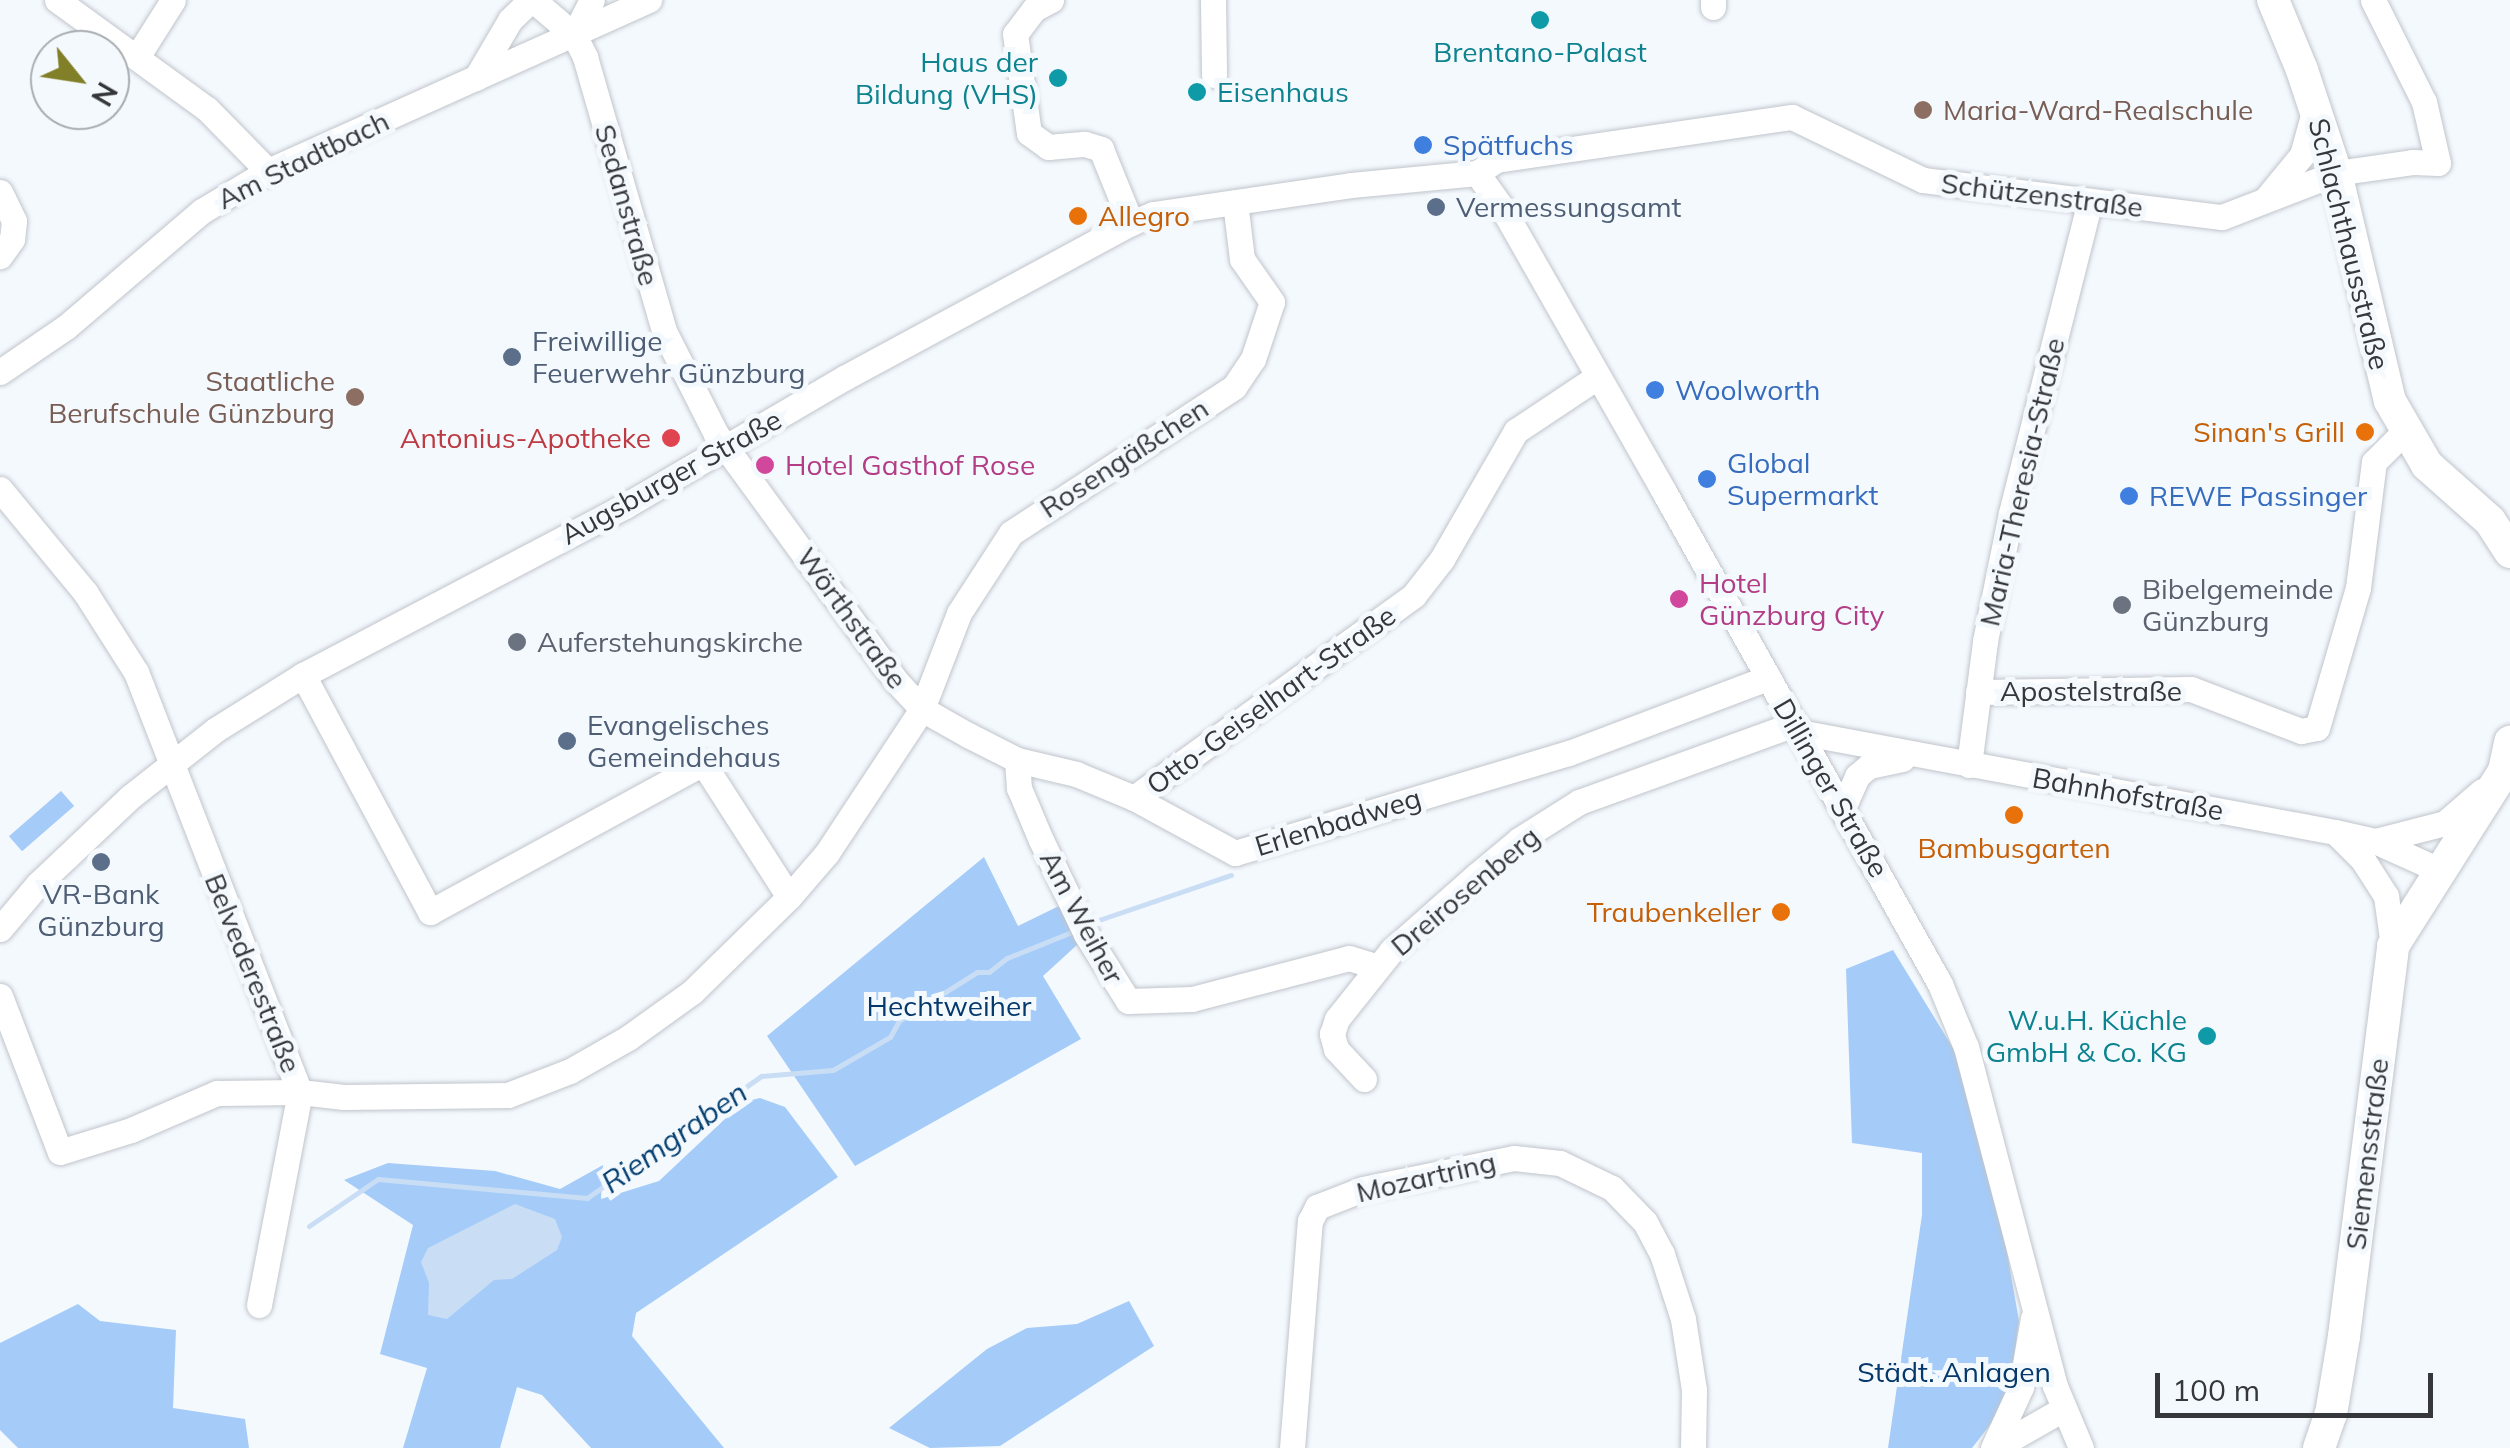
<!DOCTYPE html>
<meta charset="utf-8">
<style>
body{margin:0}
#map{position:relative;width:2510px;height:1448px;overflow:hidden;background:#f4f9fe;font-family:Mulish,sans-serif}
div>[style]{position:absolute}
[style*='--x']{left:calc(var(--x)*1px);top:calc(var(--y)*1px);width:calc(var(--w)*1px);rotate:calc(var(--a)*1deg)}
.green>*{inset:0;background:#a5cbf8;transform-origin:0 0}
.water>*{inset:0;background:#c9def5}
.stream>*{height:5px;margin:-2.5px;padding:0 2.5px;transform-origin:2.5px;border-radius:2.5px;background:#c9def5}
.roads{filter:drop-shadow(0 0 2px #c0c5cb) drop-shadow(0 0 2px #c0c5cb)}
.minor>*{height:25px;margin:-12.5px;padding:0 12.5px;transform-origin:12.5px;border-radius:12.5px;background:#fff}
.major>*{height:32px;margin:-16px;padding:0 16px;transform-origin:16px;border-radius:16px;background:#fff}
.dots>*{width:28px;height:28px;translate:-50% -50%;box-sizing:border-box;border:5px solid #f4f9fe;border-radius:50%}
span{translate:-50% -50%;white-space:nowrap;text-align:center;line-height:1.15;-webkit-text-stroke:10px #f4f9fe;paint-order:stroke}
.culture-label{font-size:28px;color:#0d838f}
.right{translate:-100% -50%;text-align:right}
.left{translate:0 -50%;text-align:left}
.education-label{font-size:28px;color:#785e54}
.shop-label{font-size:28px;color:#366cbe}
.street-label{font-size:28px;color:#35373a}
.service-label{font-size:28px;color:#4e5e75}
.food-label{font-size:28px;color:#c56008}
.health-label{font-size:28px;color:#be3a42}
.hotel-label{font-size:28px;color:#b23c85}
.worship-label{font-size:28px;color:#5b616d}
.park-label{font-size:28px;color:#05396b}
.water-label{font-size:30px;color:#043f70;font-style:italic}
.north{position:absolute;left:30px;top:30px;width:100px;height:100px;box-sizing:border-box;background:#f4f9fe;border:2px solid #a8abb0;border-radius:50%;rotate:120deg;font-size:28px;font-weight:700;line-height:40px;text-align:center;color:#35373a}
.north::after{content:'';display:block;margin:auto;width:35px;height:45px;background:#817f27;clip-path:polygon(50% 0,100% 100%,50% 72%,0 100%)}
.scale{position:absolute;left:2155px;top:1373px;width:278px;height:45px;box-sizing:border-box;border:5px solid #35373a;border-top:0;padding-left:12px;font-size:30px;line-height:35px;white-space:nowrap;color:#35373a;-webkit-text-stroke:8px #f4f9fe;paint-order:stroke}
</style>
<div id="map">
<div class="green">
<div style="left:61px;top:791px;width:20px;height:69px;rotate:49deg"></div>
<div style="clip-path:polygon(984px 857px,1018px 926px,1061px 905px,1078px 944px,1043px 976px,1081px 1039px,855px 1166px,767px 1036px)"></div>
<div style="clip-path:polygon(1893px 950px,1961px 1061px,1995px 1183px,2019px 1321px,2008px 1402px,1972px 1448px,1888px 1448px,1922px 1215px,1922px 1153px,1852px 1143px,1846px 969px)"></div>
<div style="clip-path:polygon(760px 1098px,785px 1107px,838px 1177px,636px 1313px,632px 1336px,724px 1448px,591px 1448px,542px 1395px,517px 1387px,500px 1448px,403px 1448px,427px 1368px,380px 1354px,413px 1225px,344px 1180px,388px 1163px,495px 1171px,560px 1189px,603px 1165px,601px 1199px,659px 1181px,743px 1102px)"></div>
<div style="clip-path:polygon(1129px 1301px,1154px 1346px,1000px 1446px,930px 1448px,889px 1428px,987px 1349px,1027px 1328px,1077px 1324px)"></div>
<div style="clip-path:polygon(78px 1304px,100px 1321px,176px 1330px,173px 1408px,245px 1419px,249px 1448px,18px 1448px,0 1430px,0 1343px)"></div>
</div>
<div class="water">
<div style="clip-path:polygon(515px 1204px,555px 1219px,562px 1237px,557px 1250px,512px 1279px,494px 1280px,447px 1319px,428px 1315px,429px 1283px,421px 1262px,428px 1248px)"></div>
</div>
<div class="stream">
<div style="--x:1090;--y:923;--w:149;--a:-18.8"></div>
<div style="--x:309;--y:1226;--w:83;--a:-34.3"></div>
<div style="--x:378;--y:1179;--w:210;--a:5.2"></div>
<div style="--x:587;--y:1198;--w:213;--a:-35"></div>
<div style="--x:761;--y:1076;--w:72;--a:-4.8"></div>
<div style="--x:833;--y:1070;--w:66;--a:-30.1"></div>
<div style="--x:890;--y:1037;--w:18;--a:-61"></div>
<div style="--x:899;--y:1021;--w:92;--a:-32.1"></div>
<div style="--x:977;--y:972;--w:12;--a:0"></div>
<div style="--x:989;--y:972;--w:23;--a:-38"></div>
<div style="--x:1007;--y:958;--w:72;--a:-21.9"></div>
</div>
<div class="roads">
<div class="minor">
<div style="--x:57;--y:0;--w:185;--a:36"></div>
<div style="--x:207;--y:109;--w:87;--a:45.5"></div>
<div style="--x:533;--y:0;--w:54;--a:40.5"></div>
<div style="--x:574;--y:35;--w:25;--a:63"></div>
<div style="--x:585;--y:57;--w:285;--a:73.9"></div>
<div style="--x:664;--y:331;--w:115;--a:63.2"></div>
<div style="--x:716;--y:434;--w:306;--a:53.9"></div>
<div style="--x:896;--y:681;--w:38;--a:47"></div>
<div style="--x:922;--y:709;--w:53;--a:29.5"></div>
<div style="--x:968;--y:735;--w:55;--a:27"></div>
<div style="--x:1017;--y:760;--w:61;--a:13.3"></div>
<div style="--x:1076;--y:774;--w:63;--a:22.5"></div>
<div style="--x:1134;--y:798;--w:115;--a:28.6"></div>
<div style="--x:1235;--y:853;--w:349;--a:-16.7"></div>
<div style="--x:1569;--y:753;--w:213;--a:-20.7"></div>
<div style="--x:1051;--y:0;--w:19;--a:152"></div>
<div style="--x:1034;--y:9;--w:31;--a:127"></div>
<div style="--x:1015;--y:34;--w:100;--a:82"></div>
<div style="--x:1029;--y:133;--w:24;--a:36"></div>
<div style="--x:1048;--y:147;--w:37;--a:-5"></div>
<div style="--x:1085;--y:144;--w:17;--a:17"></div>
<div style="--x:1101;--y:149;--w:80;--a:67.9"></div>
<div style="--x:1213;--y:0;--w:75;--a:89.2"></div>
<div style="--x:1713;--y:7;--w:7;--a:-90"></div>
<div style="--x:574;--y:35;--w:39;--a:-63"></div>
<div style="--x:137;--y:57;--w:67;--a:-57.7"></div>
<div style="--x:476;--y:78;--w:67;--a:-59.6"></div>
<div style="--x:510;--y:20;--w:29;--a:-44"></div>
<div style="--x:1477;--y:173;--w:47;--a:54.6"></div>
<div style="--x:1504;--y:211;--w:321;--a:60.3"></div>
<div style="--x:1663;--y:490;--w:566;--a:60.72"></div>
<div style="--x:1940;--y:984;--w:68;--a:67.6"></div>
<div style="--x:1966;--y:1047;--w:350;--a:75.3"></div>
<div style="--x:2055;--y:1386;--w:67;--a:67.2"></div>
<div style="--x:1477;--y:173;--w:23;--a:-34"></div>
<div style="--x:1496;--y:160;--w:299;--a:-8.3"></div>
<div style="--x:1792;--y:117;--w:145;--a:25.7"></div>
<div style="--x:1923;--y:180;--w:301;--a:7.1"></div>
<div style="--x:2222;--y:217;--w:122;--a:-21.1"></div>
<div style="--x:2336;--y:173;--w:77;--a:-8.2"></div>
<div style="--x:2412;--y:162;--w:26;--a:2"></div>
<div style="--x:2438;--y:163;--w:63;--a:-102.9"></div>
<div style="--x:2424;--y:102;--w:114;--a:-116.6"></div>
<div style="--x:0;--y:192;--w:32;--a:64"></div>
<div style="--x:14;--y:221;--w:18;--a:96"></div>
<div style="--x:12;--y:239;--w:21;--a:125"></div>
<div style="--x:2266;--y:199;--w:57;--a:-50.7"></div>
<div style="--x:2302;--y:155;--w:49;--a:-74.5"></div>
<div style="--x:0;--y:372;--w:80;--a:-34.3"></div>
<div style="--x:66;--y:327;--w:179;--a:-40.5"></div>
<div style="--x:202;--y:211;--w:77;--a:-31.2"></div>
<div style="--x:268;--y:171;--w:418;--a:-24.2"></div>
<div style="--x:0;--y:489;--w:134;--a:50.5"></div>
<div style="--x:85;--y:592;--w:95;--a:57.5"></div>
<div style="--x:136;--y:672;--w:451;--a:68.7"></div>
<div style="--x:300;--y:1092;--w:217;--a:100.9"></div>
<div style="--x:303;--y:675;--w:269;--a:61.8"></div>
<div style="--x:430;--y:912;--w:311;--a:-28.6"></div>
<div style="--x:703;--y:763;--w:159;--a:57.3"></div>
<div style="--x:1978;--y:692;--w:213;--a:-0.8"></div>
<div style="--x:2191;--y:689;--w:118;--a:20.9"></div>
<div style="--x:2301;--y:731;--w:16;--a:-11"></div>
<div style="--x:2317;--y:728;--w:146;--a:-73.7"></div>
<div style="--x:2358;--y:588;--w:127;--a:-82.8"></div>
<div style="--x:2374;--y:462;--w:42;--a:-45"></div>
<div style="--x:1799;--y:732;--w:545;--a:10.57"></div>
<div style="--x:2335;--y:832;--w:41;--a:12.7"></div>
<div style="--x:2375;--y:841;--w:70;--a:24.4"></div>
<div style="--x:1017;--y:760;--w:28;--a:86"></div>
<div style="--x:1019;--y:788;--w:56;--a:67.1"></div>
<div style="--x:1041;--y:840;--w:104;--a:64.4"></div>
<div style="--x:1086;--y:934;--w:79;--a:57.9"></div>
<div style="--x:1128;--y:1001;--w:64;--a:-1.8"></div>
<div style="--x:1192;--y:999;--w:162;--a:-14.6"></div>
<div style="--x:1349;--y:958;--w:28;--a:17"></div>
<div style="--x:1969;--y:765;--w:125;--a:-82.6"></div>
<div style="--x:1985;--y:641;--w:131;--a:-78.5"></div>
<div style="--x:2011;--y:513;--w:322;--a:-75.8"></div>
<div style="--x:1134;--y:798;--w:346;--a:-35.9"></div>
<div style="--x:1414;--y:595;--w:46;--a:-52.1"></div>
<div style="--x:1442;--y:559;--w:148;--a:-60"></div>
<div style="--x:1516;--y:431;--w:97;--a:-33.7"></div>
<div style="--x:1843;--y:808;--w:35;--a:-66"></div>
<div style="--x:1857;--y:776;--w:16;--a:-40"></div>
<div style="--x:1869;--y:766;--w:34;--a:-12"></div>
<div style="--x:2335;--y:832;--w:40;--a:45"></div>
<div style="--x:2363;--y:860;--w:43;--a:57.4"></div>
<div style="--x:2386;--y:896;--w:50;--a:82"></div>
<div style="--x:2375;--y:841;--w:72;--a:-14.4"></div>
<div style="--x:2445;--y:823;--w:49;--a:-40.9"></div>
<div style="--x:0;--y:929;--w:59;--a:-49.8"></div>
<div style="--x:38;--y:884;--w:127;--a:-43.4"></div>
<div style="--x:130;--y:797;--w:108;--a:-38.2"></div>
<div style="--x:215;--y:730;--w:104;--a:-32"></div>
<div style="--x:303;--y:675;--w:364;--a:-27.7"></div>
<div style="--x:625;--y:506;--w:254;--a:-30.3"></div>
<div style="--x:844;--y:378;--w:326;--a:-28.4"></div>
<div style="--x:1131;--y:223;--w:24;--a:-22"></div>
<div style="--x:1153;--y:214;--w:200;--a:-8.3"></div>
<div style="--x:1351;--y:185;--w:127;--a:-5.4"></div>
<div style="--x:0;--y:996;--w:167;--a:69"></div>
<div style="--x:60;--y:1152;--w:74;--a:-17.2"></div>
<div style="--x:131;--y:1130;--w:94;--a:-23.3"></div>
<div style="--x:217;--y:1093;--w:83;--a:-0.7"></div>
<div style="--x:300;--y:1092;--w:44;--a:6.5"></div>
<div style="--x:344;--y:1097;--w:164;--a:-0.7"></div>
<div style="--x:508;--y:1095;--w:66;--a:-21.2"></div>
<div style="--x:570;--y:1071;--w:67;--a:-29.6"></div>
<div style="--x:628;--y:1038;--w:79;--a:-35.7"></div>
<div style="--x:692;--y:992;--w:136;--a:-44.4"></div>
<div style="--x:789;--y:897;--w:58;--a:-49.2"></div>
<div style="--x:827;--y:853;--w:173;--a:-56.6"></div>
<div style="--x:922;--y:709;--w:103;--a:-68.9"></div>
<div style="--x:959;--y:613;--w:95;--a:-57"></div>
<div style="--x:1011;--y:533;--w:267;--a:-33.2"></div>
<div style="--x:1234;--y:387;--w:34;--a:-56"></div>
<div style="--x:1253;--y:359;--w:60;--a:-71.6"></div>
<div style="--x:1272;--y:302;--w:52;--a:-124.9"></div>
<div style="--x:1242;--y:259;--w:57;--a:-97"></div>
<div style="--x:1364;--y:1079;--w:41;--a:-133"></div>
<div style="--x:1336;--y:1049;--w:16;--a:-105"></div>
<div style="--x:1332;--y:1034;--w:16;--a:-72"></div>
<div style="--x:1337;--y:1019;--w:87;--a:-51.5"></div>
<div style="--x:1391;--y:951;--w:115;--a:-41.5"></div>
<div style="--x:1477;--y:875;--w:55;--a:-39.8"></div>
<div style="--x:1519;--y:840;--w:71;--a:-32.3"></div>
<div style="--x:1579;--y:802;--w:230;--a:-19.9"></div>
<div style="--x:1292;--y:1448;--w:228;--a:-85.5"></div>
<div style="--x:1310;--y:1221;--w:16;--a:-63"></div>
<div style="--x:1317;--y:1207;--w:49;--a:-21.4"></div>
<div style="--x:1363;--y:1189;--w:154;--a:-11.6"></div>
<div style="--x:1514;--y:1158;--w:46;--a:6.2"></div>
<div style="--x:1560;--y:1163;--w:58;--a:25.7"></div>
<div style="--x:1612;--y:1188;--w:47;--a:45.9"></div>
<div style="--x:1645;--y:1222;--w:36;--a:62"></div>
<div style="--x:1662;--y:1254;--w:68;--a:72.1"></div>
<div style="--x:1683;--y:1319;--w:72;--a:81.2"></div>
<div style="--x:1694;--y:1390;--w:58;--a:91"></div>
<div style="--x:1993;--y:1448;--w:67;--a:-65.3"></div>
<div style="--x:2021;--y:1387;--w:70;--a:-80.1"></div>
<div style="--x:1995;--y:1448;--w:78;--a:-29.8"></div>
</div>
<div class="major">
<div style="--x:2273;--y:0;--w:76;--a:67.5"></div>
<div style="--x:2302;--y:70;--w:108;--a:71.7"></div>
<div style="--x:2336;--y:173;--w:234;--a:76.7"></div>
<div style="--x:2390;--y:401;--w:74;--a:60"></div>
<div style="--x:2427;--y:465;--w:84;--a:41.6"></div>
<div style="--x:2490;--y:521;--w:37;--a:57"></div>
<div style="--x:2319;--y:1448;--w:36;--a:-71"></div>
<div style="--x:2331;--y:1414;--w:79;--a:-80.5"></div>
<div style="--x:2344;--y:1336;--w:393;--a:-82.8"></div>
<div style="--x:2393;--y:946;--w:207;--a:-57.6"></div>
<div style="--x:2504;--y:771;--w:30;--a:-78"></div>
</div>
</div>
<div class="dots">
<div style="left:1540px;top:20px;background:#0f9aa8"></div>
<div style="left:1058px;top:78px;background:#0f9aa8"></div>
<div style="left:1197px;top:92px;background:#0f9aa8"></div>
<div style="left:1923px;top:110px;background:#8d6e63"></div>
<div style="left:1423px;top:145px;background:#3f7fe0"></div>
<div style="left:1436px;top:207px;background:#5c6f8a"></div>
<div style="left:1078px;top:216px;background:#e8710a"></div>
<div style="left:512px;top:357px;background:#5c6f8a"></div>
<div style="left:1655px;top:390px;background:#3f7fe0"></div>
<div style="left:355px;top:397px;background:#8d6e63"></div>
<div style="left:2365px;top:432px;background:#e8710a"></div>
<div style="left:671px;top:438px;background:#e0444e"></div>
<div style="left:765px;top:465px;background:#d1479c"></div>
<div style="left:1707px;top:479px;background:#3f7fe0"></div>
<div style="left:2129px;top:496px;background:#3f7fe0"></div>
<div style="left:1679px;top:599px;background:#d1479c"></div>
<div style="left:2122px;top:605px;background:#6b7280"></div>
<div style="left:517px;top:642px;background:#6b7280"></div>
<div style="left:567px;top:741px;background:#5c6f8a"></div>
<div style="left:2014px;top:815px;background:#e8710a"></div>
<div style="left:101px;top:862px;background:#5c6f8a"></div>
<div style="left:1781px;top:912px;background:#e8710a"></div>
<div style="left:2207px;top:1036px;background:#0f9aa8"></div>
</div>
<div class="culture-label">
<span style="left:1540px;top:52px">Brentano-Palast</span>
<span class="right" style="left:1038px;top:78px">Haus der<br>Bildung (VHS)</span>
<span class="left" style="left:1217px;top:92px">Eisenhaus</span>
<span class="right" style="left:2187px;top:1036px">W.u.H. Küchle<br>GmbH &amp; Co. KG</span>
</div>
<div class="education-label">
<span class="left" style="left:1943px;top:110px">Maria-Ward-Realschule</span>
<span class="right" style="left:335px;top:397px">Staatliche<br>Berufschule Günzburg</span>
</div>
<div class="shop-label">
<span class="left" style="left:1443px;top:145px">Spätfuchs</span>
<span class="left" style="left:1675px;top:390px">Woolworth</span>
<span class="left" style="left:1727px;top:479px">Global<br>Supermarkt</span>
<span class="left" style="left:2149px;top:496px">REWE Passinger</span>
</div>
<div class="street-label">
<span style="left:303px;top:160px;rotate:-26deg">Am Stadtbach</span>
<span style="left:2042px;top:195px;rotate:7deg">Schützenstraße</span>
<span style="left:627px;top:205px;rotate:74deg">Sedanstraße</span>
<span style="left:2349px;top:244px;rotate:76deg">Schlachthausstraße</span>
<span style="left:1124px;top:458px;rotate:-33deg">Rosengäßchen</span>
<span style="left:671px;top:477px;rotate:-29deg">Augsburger Straße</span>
<span style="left:2022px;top:482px;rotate:-77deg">Maria-Theresia-Straße</span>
<span style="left:852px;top:618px;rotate:54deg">Wörthstraße</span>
<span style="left:2091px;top:691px">Apostelstraße</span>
<span style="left:1271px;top:700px;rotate:-36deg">Otto-Geiselhart-Straße</span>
<span style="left:1831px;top:788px;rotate:60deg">Dillinger Straße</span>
<span style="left:2128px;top:794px;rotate:10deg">Bahnhofstraße</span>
<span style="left:1338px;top:822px;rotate:-17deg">Erlenbadweg</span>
<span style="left:1465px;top:891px;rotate:-40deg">Dreirosenberg</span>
<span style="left:1082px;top:917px;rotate:62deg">Am Weiher</span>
<span style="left:253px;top:973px;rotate:68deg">Belvederestraße</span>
<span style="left:2367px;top:1154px;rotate:-83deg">Siemensstraße</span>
<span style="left:1426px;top:1177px;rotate:-13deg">Mozartring</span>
</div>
<div class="service-label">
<span class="left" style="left:1456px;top:207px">Vermessungsamt</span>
<span class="left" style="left:532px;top:357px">Freiwillige<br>Feuerwehr Günzburg</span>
<span class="left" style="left:587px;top:741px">Evangelisches<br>Gemeindehaus</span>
<span style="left:101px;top:910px">VR-Bank<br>Günzburg</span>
</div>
<div class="food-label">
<span class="left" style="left:1098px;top:216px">Allegro</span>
<span class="right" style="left:2345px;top:432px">Sinan's Grill</span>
<span style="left:2014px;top:848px">Bambusgarten</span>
<span class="right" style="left:1761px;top:912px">Traubenkeller</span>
</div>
<div class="health-label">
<span class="right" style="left:651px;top:438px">Antonius-Apotheke</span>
</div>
<div class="hotel-label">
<span class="left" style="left:785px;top:465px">Hotel Gasthof Rose</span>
<span class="left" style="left:1699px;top:599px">Hotel<br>Günzburg City</span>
</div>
<div class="worship-label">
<span class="left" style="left:2142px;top:605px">Bibelgemeinde<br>Günzburg</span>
<span class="left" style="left:537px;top:642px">Auferstehungskirche</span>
</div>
<div class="park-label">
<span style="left:949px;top:1006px">Hechtweiher</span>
<span style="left:1954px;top:1372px">Städt. Anlagen</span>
</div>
<div class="water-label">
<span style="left:674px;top:1137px;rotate:-35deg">Riemgraben</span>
</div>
<div class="north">N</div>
<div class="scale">100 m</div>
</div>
